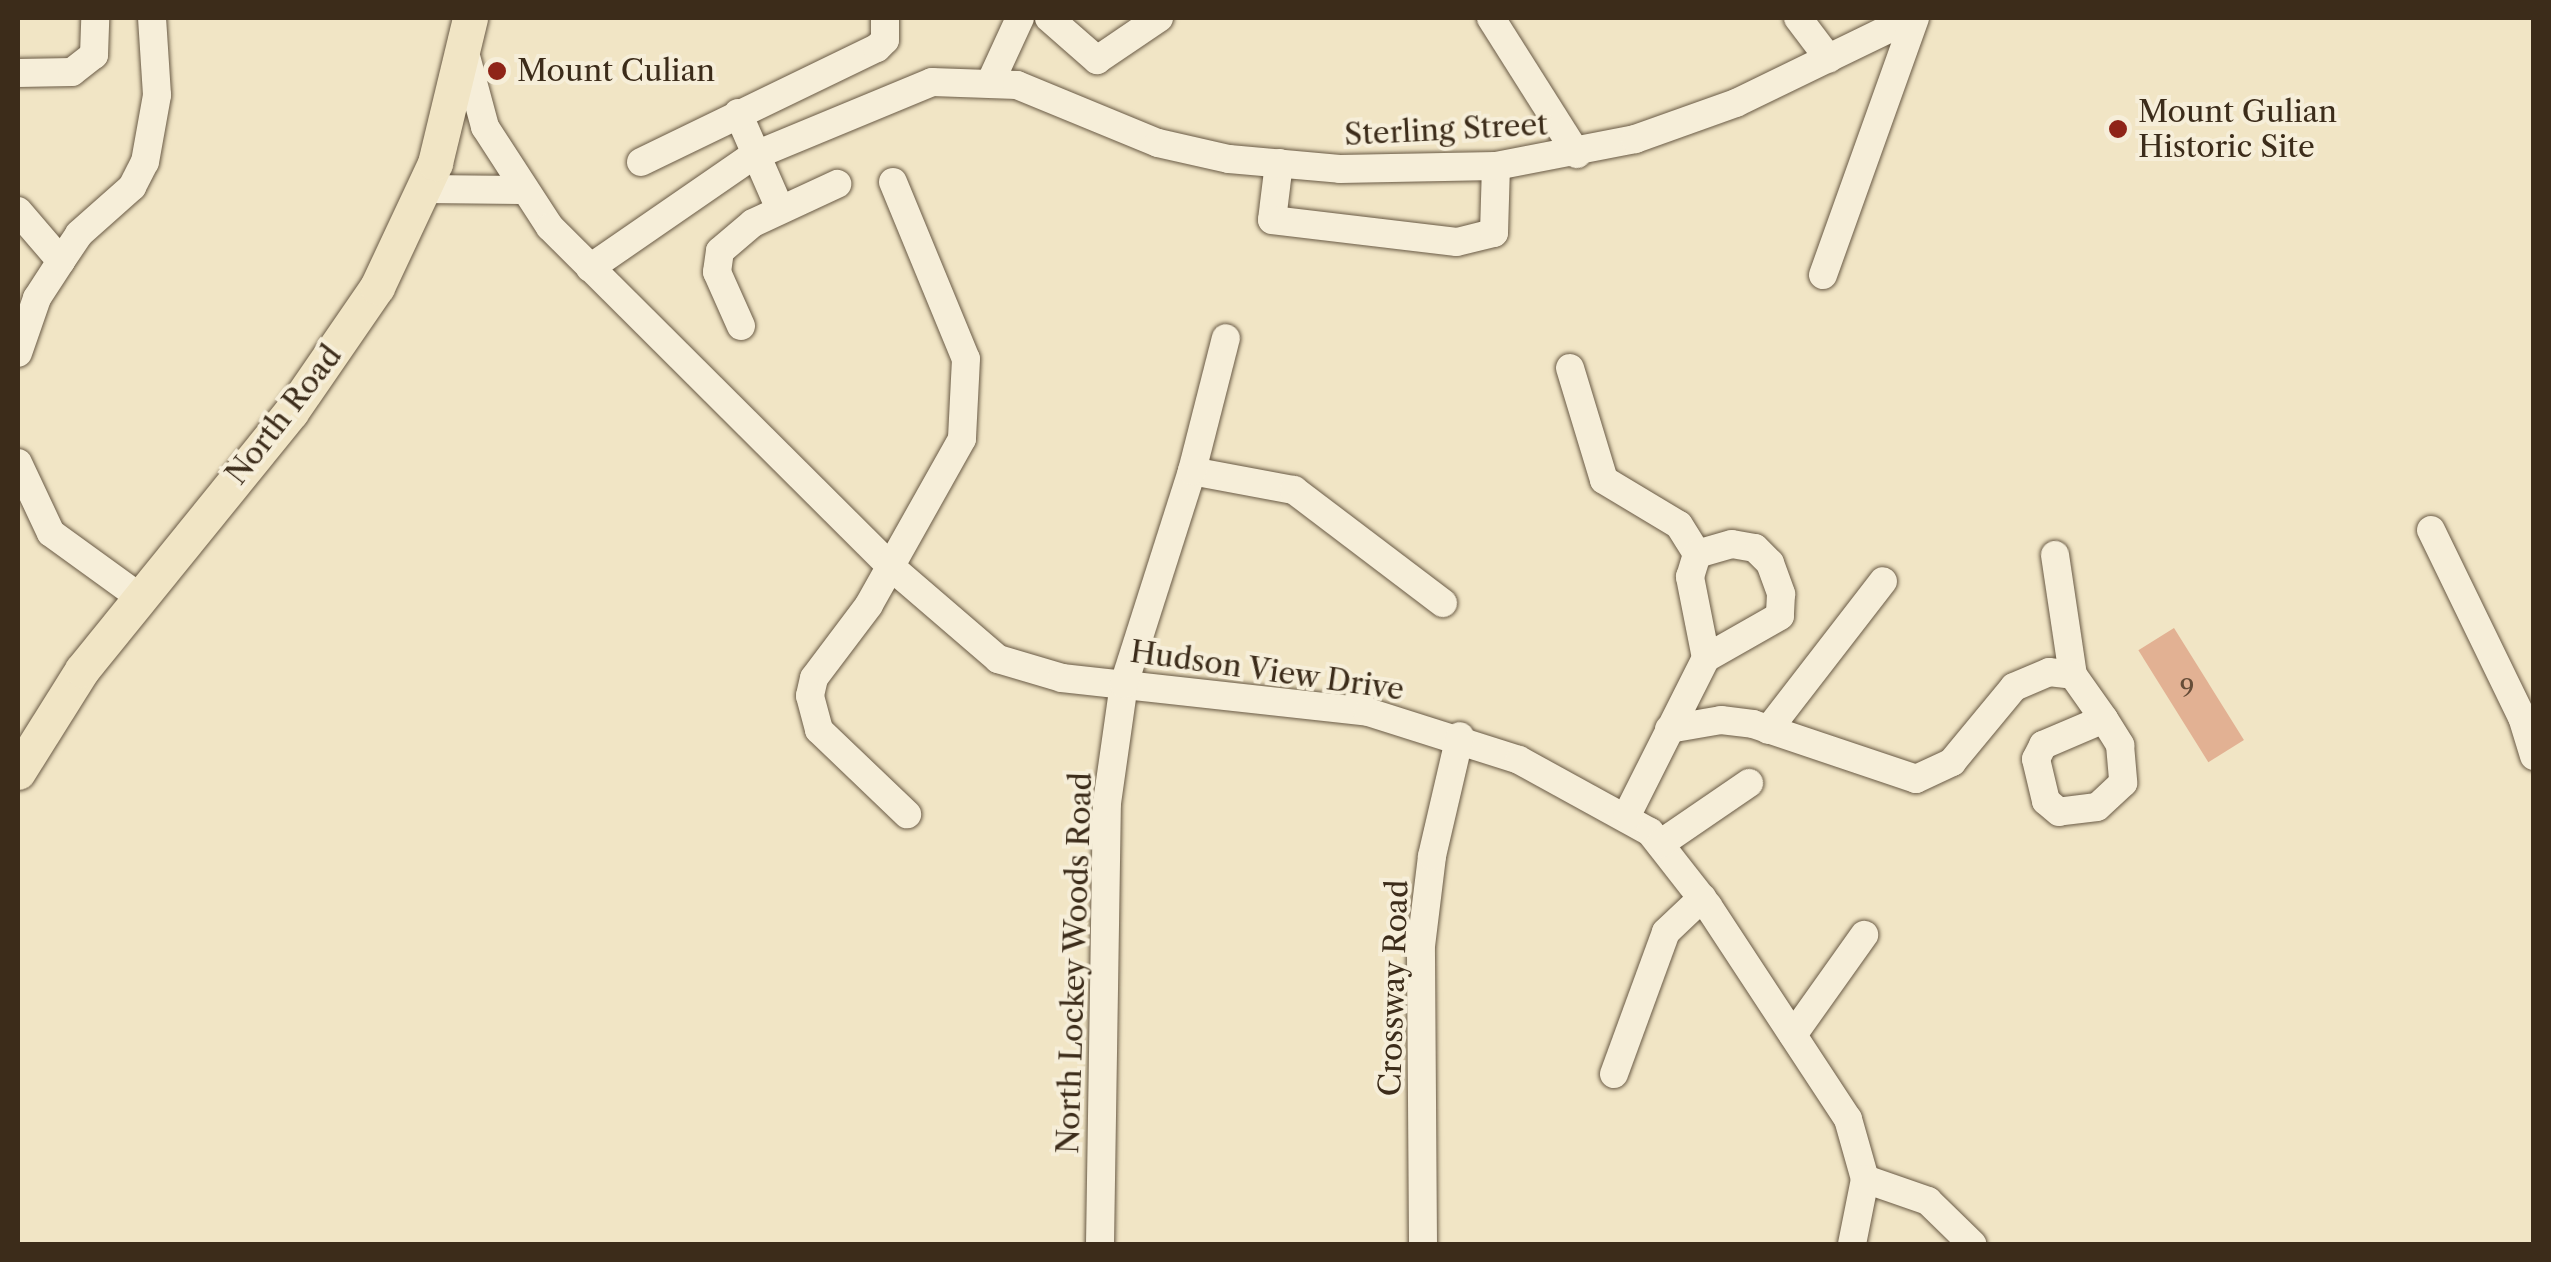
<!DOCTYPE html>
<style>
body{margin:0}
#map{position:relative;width:2551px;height:1262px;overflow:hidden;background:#f1e5c5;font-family:"Libre Caslon Text",serif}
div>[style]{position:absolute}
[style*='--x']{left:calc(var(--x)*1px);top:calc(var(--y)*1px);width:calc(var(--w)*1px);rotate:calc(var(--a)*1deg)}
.building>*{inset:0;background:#e2b193;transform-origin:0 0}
.roads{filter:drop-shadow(0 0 2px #695a45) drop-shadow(0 0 2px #695a45)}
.minor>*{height:28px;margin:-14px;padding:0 14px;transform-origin:14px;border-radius:14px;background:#f6eed9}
.major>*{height:35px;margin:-17.5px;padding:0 17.5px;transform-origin:17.5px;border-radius:17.5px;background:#f1e5c5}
.dots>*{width:28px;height:28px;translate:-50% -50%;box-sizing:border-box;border:5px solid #f6eed9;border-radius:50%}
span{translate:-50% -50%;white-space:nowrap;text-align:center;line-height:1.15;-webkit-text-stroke:8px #f6eed9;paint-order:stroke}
.number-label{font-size:25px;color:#664d38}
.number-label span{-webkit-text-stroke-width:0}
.poi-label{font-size:30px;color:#3c2c1a}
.left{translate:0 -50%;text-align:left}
.street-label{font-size:30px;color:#3c2c1a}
.frame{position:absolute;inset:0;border:20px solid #3c2c1a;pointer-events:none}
</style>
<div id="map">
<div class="building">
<div style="left:2174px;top:628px;width:132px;height:42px;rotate:58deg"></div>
</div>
<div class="roads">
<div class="minor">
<div style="--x:1049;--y:18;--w:64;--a:41.2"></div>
<div style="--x:1097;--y:60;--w:75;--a:-34.1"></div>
<div style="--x:1491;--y:18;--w:161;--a:57.7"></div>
<div style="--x:1798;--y:18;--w:51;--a:52.9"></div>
<div style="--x:464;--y:49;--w:81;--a:74.9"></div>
<div style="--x:485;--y:127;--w:119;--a:57"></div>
<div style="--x:550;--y:227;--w:480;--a:44.9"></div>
<div style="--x:890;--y:566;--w:143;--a:40.7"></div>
<div style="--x:998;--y:659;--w:67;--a:16.5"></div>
<div style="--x:1062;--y:678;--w:308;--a:6.3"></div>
<div style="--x:1368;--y:712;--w:158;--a:17.6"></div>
<div style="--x:1519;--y:760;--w:149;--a:28.8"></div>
<div style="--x:1650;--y:832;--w:94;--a:51.9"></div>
<div style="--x:1708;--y:906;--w:255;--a:56.7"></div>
<div style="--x:1848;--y:1119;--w:62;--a:74.2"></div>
<div style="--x:1865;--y:1179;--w:66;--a:101.3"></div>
<div style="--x:18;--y:73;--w:54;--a:-1.1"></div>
<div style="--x:72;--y:72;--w:28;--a:-38"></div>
<div style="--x:94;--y:55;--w:37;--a:-88"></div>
<div style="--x:991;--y:81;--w:69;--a:-65.3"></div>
<div style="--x:738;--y:113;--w:105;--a:66.4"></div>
<div style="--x:641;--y:162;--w:262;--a:-25.8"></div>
<div style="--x:877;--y:48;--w:11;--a:-45"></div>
<div style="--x:885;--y:40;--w:22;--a:-90"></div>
<div style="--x:1279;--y:163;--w:57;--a:97"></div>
<div style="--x:1272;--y:220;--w:186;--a:6.8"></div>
<div style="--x:1457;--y:242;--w:38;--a:-14"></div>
<div style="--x:1494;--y:233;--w:67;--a:-88.3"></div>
<div style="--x:893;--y:182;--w:191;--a:67.6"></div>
<div style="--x:966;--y:359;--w:80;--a:92.9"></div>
<div style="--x:962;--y:439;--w:190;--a:119.3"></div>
<div style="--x:869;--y:605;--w:91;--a:127"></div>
<div style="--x:814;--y:678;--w:18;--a:103"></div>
<div style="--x:810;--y:696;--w:35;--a:75"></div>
<div style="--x:819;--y:730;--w:122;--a:43.7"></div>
<div style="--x:425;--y:189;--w:96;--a:0.6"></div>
<div style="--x:18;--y:211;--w:66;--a:49.3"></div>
<div style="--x:590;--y:268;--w:196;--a:-34.6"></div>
<div style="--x:751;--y:157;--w:196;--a:-22.5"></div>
<div style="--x:932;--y:82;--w:85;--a:2"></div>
<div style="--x:1017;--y:85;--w:152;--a:22.4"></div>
<div style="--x:1158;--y:143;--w:73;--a:12.7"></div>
<div style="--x:1229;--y:159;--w:111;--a:5.1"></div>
<div style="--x:1340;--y:169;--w:156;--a:-1.1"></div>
<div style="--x:1496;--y:166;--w:142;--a:-11"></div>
<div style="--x:1635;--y:139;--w:107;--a:-19.6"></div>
<div style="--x:1736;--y:103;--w:195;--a:-25.9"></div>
<div style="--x:1823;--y:275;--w:273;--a:-70.3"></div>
<div style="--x:741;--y:326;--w:59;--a:-114"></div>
<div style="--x:717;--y:272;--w:21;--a:-82"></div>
<div style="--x:720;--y:251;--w:43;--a:-40.3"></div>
<div style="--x:753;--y:223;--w:93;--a:-24.9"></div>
<div style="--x:18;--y:353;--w:58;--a:-70.9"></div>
<div style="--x:37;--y:298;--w:44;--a:-57"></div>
<div style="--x:61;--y:261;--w:32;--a:-56"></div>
<div style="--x:79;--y:234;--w:71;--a:-41.6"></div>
<div style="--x:132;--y:187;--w:28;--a:-63"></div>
<div style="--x:145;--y:162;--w:68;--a:-79.8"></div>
<div style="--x:157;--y:95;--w:77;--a:-93.7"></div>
<div style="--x:1570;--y:368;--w:117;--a:73.1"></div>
<div style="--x:1604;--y:480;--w:87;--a:31"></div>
<div style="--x:1679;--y:525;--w:34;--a:58"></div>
<div style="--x:18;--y:463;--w:77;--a:64.8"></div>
<div style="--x:51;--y:533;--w:107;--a:35.9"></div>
<div style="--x:1192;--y:471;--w:104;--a:10.6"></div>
<div style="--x:1294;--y:490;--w:187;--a:37.2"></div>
<div style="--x:2431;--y:530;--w:208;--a:64.1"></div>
<div style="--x:2522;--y:717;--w:41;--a:72.9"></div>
<div style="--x:1732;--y:544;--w:23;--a:10"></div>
<div style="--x:1755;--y:548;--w:21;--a:45"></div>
<div style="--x:1770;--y:563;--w:33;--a:70"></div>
<div style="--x:1781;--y:594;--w:22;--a:93"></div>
<div style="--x:1780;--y:616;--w:85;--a:150.4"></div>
<div style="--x:1706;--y:658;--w:83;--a:-101.2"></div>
<div style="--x:1690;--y:577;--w:24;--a:-73"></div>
<div style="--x:1697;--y:554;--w:36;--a:-16"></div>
<div style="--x:2055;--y:555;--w:121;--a:81.5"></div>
<div style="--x:2104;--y:719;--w:31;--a:58"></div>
<div style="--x:2120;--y:745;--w:38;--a:85"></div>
<div style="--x:2123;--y:783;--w:35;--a:137"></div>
<div style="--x:2097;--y:807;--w:38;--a:173"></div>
<div style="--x:2059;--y:812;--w:17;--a:-140"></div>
<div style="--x:2046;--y:801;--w:43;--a:-103.4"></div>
<div style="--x:2036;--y:759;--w:16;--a:-63"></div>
<div style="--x:2043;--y:745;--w:66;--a:-23.1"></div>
<div style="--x:1669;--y:729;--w:53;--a:-9.8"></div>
<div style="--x:1721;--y:720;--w:32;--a:7"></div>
<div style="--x:1753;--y:724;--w:172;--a:18.6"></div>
<div style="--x:1916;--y:779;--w:40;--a:-25"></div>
<div style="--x:1952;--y:762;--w:97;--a:-50.4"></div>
<div style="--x:2014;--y:687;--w:38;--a:-23"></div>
<div style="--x:2049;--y:672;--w:24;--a:7"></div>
<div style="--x:2073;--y:675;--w:54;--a:54.8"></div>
<div style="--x:1768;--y:730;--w:188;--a:-52.3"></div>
<div style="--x:1627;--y:815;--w:176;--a:-63.3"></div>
<div style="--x:1660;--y:844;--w:108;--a:-34.4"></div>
<div style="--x:1793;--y:1035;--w:123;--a:-54.6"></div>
<div style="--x:1614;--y:1074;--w:151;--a:-69.9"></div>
<div style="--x:1666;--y:932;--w:50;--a:-43.4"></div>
<div style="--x:1865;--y:1179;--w:67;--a:19.2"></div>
<div style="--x:1928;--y:1201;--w:62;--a:44.3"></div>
<div style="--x:1100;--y:1244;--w:441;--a:-89.1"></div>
<div style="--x:1107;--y:803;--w:120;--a:-81.9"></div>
<div style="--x:1124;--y:684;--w:224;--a:-72.3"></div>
<div style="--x:1192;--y:471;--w:137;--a:-75.7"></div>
<div style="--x:1423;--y:1244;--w:298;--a:-90.4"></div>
<div style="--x:1421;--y:946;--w:91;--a:-83"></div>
<div style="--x:1432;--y:856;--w:123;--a:-76.9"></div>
</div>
<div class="major">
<div style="--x:18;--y:772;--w:120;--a:-57.9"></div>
<div style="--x:82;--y:670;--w:332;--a:-51"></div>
<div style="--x:291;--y:412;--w:152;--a:-55.5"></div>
<div style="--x:377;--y:287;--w:137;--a:-64.9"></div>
<div style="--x:435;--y:163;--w:149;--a:-76.4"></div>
</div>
</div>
<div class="dots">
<div style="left:497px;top:71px;background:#8f2418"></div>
<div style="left:2118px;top:129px;background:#8f2418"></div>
</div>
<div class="number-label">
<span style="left:2187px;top:689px">9</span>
</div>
<div class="poi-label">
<span class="left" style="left:517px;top:71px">Mount Culian</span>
<span class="left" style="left:2138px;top:129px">Mount Gulian<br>Historic Site</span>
</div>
<div class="street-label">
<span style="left:1446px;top:130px;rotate:-3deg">Sterling Street</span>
<span style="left:284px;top:415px;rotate:-52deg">North Road</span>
<span style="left:1267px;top:671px;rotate:8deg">Hudson View Drive</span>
<span style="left:1075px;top:963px;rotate:-88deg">North Lockey Woods Road</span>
<span style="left:1394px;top:988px;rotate:-88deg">Crossway Road</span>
</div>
<div class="frame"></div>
</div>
